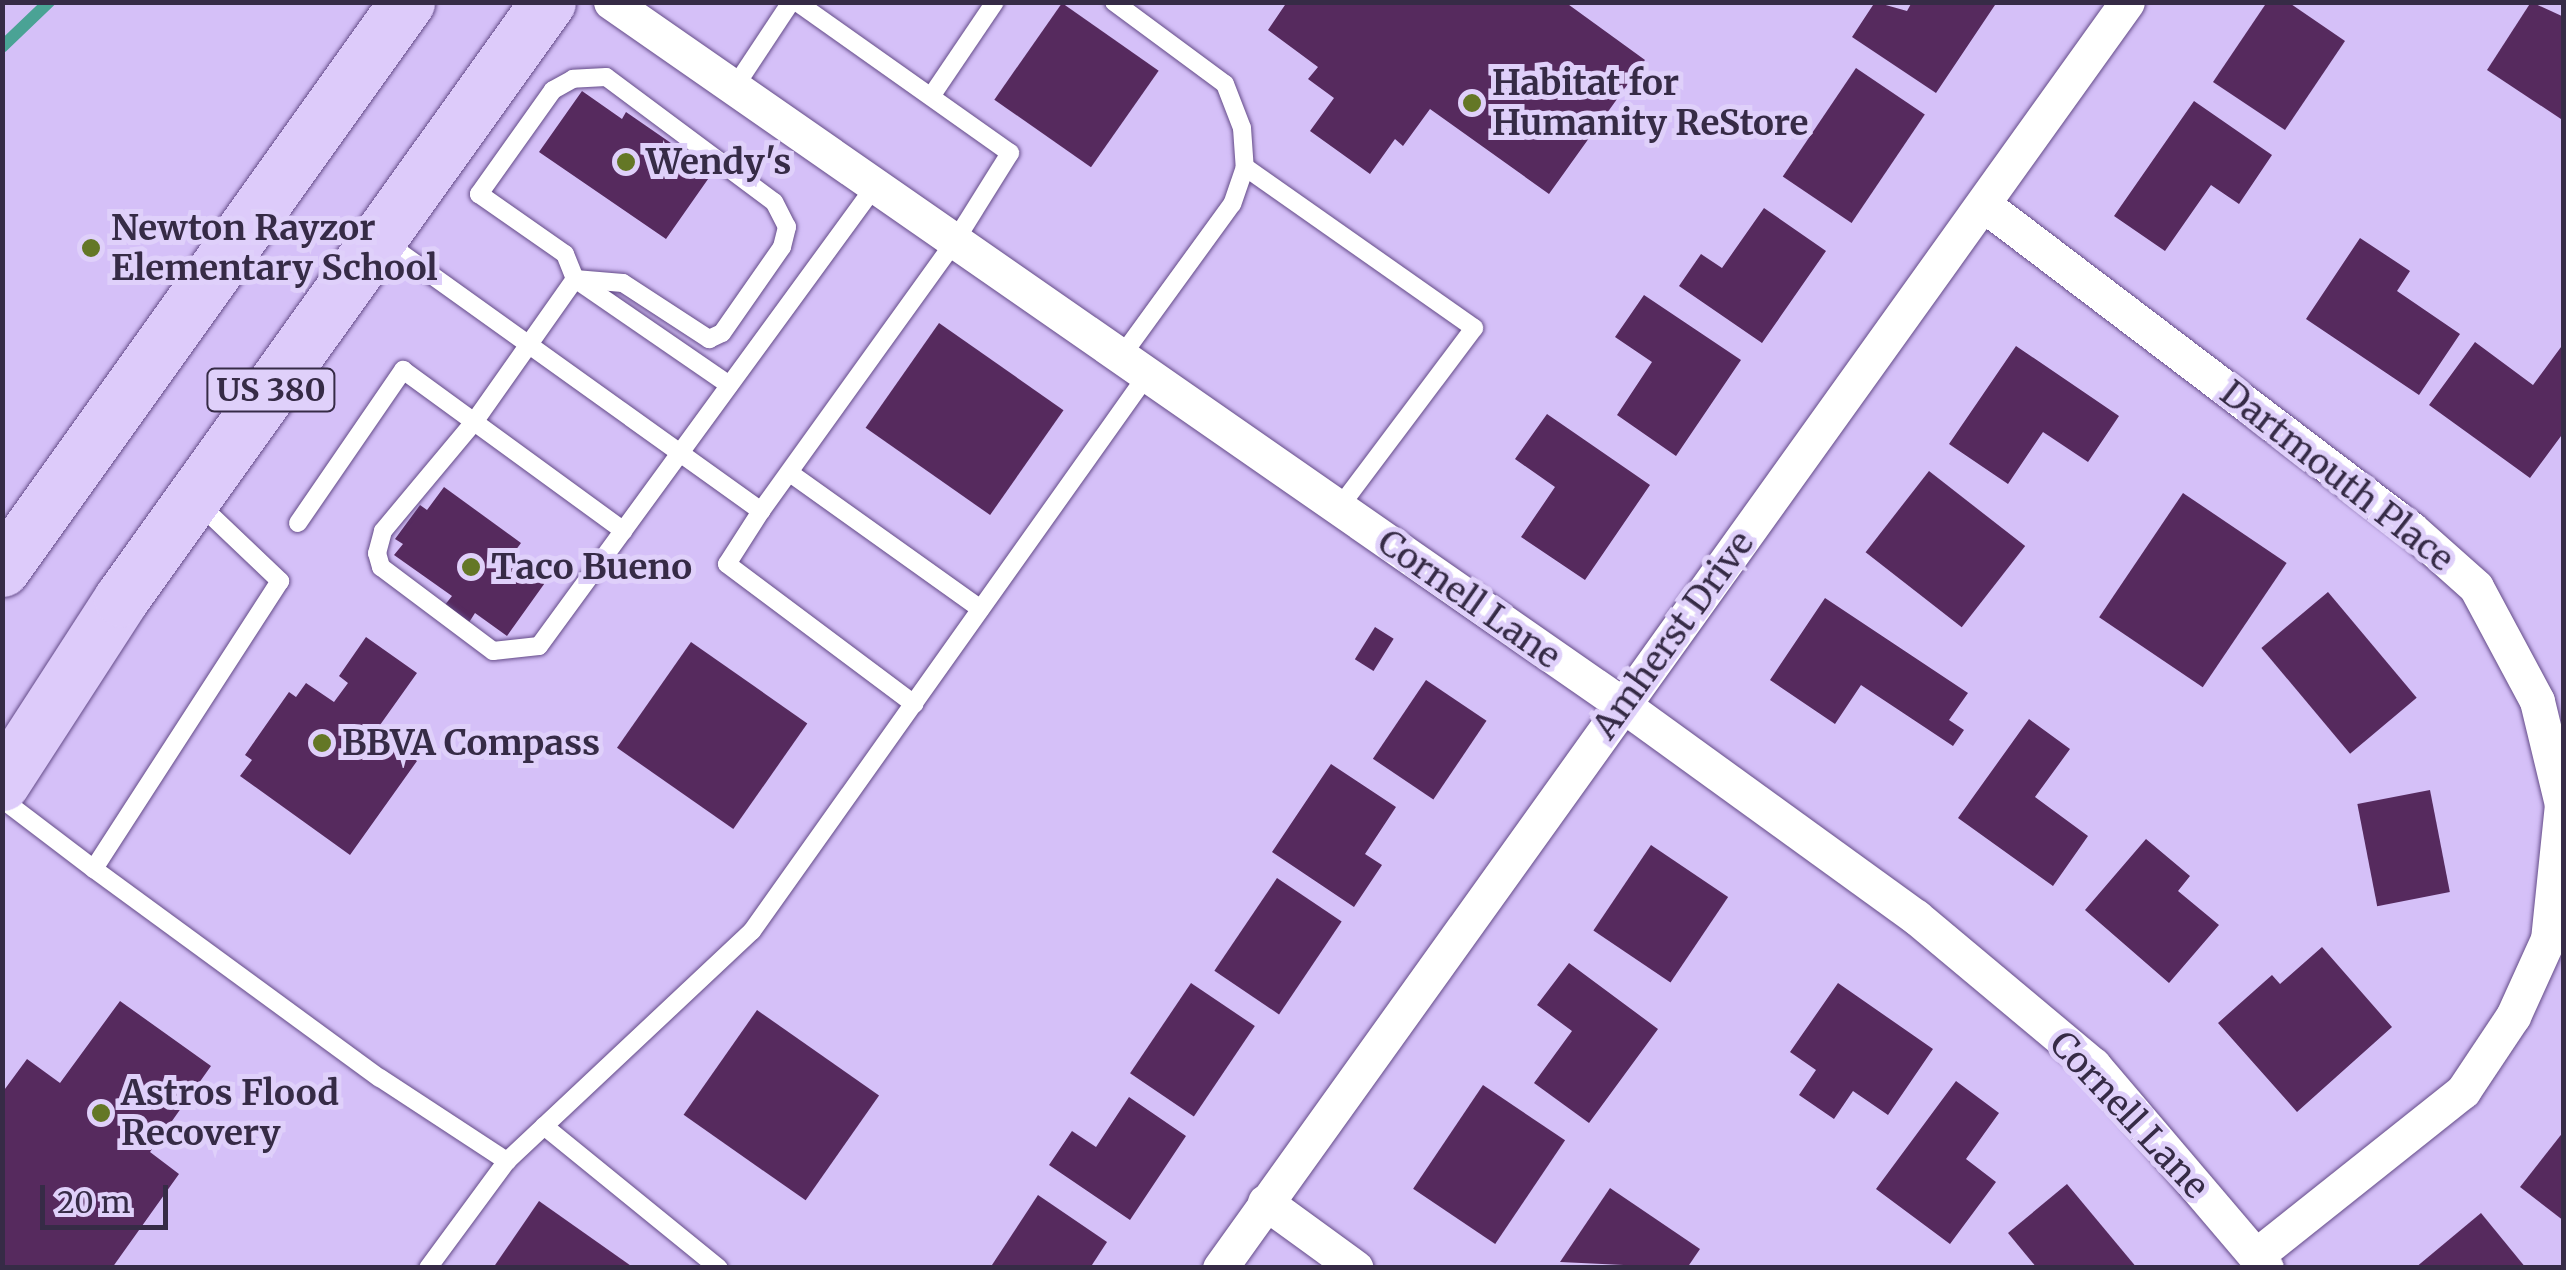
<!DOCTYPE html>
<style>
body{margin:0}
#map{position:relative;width:2566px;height:1270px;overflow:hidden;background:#d5c0f8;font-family:Merriweather,serif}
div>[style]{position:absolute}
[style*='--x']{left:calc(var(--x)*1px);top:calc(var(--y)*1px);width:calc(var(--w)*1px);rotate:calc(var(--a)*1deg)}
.stream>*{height:12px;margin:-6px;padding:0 6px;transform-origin:6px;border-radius:6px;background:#4aa395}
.building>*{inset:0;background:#562a5e;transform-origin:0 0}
.roads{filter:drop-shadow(0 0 2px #644b88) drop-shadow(0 0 2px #644b88)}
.service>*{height:18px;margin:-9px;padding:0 9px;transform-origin:9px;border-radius:9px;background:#fff}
.minor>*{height:35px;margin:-17.5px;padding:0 17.5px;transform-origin:17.5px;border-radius:17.5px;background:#fff}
.primary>*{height:55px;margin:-27.5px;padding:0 27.5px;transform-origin:27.5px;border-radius:27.5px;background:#ddcbfa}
.dots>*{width:28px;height:28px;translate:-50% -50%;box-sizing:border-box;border:5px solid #dfd0fa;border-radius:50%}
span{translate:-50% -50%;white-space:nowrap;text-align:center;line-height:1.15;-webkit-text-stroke:10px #dfd0fa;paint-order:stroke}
.shield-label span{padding:2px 8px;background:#dfd0fa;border:2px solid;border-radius:8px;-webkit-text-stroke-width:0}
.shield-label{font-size:32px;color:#362b46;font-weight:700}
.poi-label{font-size:35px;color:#362b46;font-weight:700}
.left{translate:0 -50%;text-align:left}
.street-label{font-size:35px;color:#362b46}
.frame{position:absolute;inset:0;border:5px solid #362b46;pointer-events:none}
.scale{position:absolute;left:40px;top:1185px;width:128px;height:45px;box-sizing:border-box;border:5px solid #362b46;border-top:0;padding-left:12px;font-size:30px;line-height:35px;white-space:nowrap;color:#362b46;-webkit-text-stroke:8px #dfd0fa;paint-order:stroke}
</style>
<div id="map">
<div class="stream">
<div style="--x:2;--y:47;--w:65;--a:-43.8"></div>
</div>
<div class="building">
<div style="clip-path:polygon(1287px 2px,1565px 2px,1645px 60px,1549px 194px,1430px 109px,1403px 146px,1395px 139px,1370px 174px,1310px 131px,1334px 98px,1308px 79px,1318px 67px,1268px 30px)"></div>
<div style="clip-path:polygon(1875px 2px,1907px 11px,1912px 2px,1997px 2px,1936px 93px,1852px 37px)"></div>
<div style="clip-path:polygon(2267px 2px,2288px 2px,2345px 41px,2285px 130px,2213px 82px)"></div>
<div style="clip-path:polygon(2531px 2px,2564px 17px,2564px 121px,2487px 70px)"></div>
<div style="left:1062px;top:3px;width:118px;height:118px;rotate:35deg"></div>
<div style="left:1856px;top:68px;width:83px;height:131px;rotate:34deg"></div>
<div style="clip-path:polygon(582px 91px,622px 119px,626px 112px,713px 172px,666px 239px,539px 152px)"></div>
<div style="clip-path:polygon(2194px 101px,2272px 155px,2239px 204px,2211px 185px,2165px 251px,2114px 216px)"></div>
<div style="clip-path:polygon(1764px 208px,1826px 251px,1762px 343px,1679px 286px,1701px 254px,1722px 268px)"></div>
<div style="clip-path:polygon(2360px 238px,2410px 271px,2397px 291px,2460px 334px,2419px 395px,2306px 319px)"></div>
<div style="clip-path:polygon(1644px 295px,1741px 360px,1676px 456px,1617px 415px,1652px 362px,1615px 337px)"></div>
<div style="left:939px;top:323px;width:152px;height:128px;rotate:35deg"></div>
<div style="clip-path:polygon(2475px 342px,2533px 385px,2564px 343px,2564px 432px,2530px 478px,2429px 405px)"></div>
<div style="clip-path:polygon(2016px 346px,2119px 416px,2088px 462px,2043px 432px,2008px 484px,1949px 444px)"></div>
<div style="clip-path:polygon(1547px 414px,1650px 485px,1585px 580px,1521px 537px,1555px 487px,1515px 459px)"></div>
<div style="left:1929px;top:471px;width:122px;height:103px;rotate:38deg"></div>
<div style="clip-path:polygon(444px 487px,521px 543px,512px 555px,547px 580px,507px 636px,475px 613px,468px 624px,444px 606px,452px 596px,394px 555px,403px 544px,395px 539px,420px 505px,427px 510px)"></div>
<div style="left:2183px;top:493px;width:125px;height:150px;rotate:34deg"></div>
<div style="left:2328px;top:592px;width:138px;height:87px;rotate:50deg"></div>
<div style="clip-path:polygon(1825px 598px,1968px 693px,1949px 720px,1964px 730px,1953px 746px,1861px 685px,1835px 724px,1770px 680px)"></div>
<div style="left:1375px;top:627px;width:22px;height:38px;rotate:32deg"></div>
<div style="clip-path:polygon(366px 637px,417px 673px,375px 732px,417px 761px,350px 855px,240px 776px,252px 760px,245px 755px,289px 692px,296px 697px,306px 683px,334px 702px,348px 683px,339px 676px)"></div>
<div style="left:691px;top:642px;width:142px;height:129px;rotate:35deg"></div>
<div style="left:1426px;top:680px;width:73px;height:95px;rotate:34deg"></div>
<div style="clip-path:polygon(2029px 719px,2070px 749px,2035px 797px,2088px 836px,2053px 886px,1958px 818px)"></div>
<div style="clip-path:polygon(1331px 764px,1396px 807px,1365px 854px,1382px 865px,1354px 907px,1272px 852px)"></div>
<div style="left:2430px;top:790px;width:104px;height:74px;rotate:79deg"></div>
<div style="clip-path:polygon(2146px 839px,2190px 876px,2178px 891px,2219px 925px,2169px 983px,2085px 910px)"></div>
<div style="left:1651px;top:845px;width:93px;height:103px;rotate:34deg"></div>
<div style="left:1277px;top:878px;width:78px;height:112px;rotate:34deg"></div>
<div style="clip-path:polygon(2322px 947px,2392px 1027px,2297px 1112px,2218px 1023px,2272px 975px,2280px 984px)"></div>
<div style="clip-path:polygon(1569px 963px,1658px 1029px,1589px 1123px,1534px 1083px,1572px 1031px,1537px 1005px)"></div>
<div style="left:1191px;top:983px;width:77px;height:109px;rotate:34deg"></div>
<div style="clip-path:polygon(1838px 983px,1933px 1049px,1888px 1115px,1853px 1091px,1834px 1119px,1799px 1095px,1816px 1070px,1790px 1052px)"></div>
<div style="clip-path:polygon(120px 1001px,211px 1066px,150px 1152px,179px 1174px,112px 1268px,2px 1268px,2px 1093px,27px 1059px,60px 1083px)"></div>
<div style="left:757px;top:1010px;width:149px;height:128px;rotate:35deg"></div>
<div style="clip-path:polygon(1956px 1081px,1999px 1113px,1966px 1159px,1996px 1182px,1950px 1244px,1876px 1189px)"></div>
<div style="left:1483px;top:1085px;width:99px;height:125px;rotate:34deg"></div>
<div style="clip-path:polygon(1129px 1097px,1186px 1136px,1130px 1220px,1049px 1165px,1072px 1131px,1096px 1147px)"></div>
<div style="clip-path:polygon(2564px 1131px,2564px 1221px,2520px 1187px)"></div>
<div style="clip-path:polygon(2067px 1184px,2137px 1268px,2037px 1268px,2008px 1233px)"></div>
<div style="clip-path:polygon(1610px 1188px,1700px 1249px,1687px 1268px,1560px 1262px)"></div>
<div style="clip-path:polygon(1038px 1195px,1107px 1242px,1090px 1268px,990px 1268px)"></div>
<div style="clip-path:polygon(539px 1201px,634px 1268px,493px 1268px)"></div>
<div style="clip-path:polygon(2481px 1213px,2526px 1268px,2415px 1268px)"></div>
</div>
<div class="roads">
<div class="service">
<div style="--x:1114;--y:2;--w:138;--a:36.5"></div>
<div style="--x:1225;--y:84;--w:47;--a:68.9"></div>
<div style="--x:1242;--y:128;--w:39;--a:86"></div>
<div style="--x:1245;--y:167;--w:39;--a:109"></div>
<div style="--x:1232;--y:204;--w:189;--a:126"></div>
<div style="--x:734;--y:88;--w:103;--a:-56.5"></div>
<div style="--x:932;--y:95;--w:112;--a:-55.9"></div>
<div style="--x:1245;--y:167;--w:280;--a:35.1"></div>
<div style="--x:1474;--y:328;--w:225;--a:126.9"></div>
<div style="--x:384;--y:241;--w:464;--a:35.6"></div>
<div style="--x:761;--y:511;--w:332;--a:-54.3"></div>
<div style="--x:955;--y:241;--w:104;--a:-58"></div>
<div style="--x:1010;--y:153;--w:261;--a:-144.7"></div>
<div style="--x:575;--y:279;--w:175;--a:125.2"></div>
<div style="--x:474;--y:422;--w:142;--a:129.9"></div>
<div style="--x:383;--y:531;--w:23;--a:105"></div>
<div style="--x:377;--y:553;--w:15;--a:74"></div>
<div style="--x:381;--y:567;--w:140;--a:36.9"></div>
<div style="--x:493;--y:651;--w:46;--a:-6.2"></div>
<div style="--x:539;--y:646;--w:570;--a:-53.85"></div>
<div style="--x:575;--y:279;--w:48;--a:4.8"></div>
<div style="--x:623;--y:283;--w:103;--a:33.1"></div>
<div style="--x:709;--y:339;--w:14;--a:-25"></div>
<div style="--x:722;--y:333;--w:105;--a:-55.1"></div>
<div style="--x:782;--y:247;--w:21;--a:-76"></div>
<div style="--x:787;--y:227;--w:28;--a:-117"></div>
<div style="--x:774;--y:202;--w:209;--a:-143.3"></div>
<div style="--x:606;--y:77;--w:33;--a:177"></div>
<div style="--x:573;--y:79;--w:23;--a:151"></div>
<div style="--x:553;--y:90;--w:128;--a:125.4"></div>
<div style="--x:479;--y:194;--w:105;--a:34.9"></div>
<div style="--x:565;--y:254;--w:27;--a:68"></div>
<div style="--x:575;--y:279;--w:187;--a:34.5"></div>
<div style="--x:790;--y:473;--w:234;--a:35.5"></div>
<div style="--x:197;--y:502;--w:115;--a:43.6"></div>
<div style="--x:280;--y:581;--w:343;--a:122.9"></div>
<div style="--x:94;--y:869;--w:354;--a:36.2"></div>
<div style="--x:380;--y:1078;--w:152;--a:33.2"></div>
<div style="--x:761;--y:511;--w:63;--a:122.7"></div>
<div style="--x:727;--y:564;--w:234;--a:36.8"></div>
<div style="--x:298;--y:523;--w:186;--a:-55.5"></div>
<div style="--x:403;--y:370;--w:273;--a:36.1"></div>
<div style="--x:2;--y:799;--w:116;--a:37.3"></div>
<div style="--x:544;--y:1126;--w:225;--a:39.1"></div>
<div style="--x:428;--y:1268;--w:133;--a:-53.6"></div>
<div style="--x:507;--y:1161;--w:336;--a:-43.2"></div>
<div style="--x:752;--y:931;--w:682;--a:-54.61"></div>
</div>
<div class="minor">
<div style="--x:611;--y:2;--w:1232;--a:34.79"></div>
<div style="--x:1623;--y:705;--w:362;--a:35.9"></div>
<div style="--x:1916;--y:917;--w:231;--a:39.9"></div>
<div style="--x:2093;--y:1065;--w:267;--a:49.6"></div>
<div style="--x:1983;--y:204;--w:537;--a:37.21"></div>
<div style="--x:2411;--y:529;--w:87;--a:41.7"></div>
<div style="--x:2476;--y:587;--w:129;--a:61.8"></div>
<div style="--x:2537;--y:701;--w:106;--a:76.4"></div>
<div style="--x:2562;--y:804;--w:136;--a:95.9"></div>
<div style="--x:2548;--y:939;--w:85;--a:114.4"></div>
<div style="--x:2513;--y:1016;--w:90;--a:123.7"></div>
<div style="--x:2463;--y:1091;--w:263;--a:141.5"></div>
<div style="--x:1265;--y:1202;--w:112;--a:36"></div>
<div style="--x:1220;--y:1268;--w:1557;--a:-54.38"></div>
</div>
<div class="primary">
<div style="--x:2;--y:569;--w:697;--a:-54.46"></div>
<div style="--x:2;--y:783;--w:219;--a:-57.1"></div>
<div style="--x:121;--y:599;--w:734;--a:-54.43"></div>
</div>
</div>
<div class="dots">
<div style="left:1472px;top:103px;background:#647726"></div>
<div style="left:626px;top:162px;background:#647726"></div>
<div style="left:91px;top:248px;background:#647726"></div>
<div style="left:471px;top:567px;background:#647726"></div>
<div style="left:322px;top:743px;background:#647726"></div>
<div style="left:101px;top:1113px;background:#647726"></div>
</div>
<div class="shield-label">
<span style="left:271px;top:390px">US 380</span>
</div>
<div class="poi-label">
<span class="left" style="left:1492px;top:103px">Habitat for<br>Humanity ReStore</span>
<span class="left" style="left:646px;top:162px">Wendy's</span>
<span class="left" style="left:111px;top:248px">Newton Rayzor<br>Elementary School</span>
<span class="left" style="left:491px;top:567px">Taco Bueno</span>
<span class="left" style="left:342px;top:743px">BBVA Compass</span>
<span class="left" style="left:121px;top:1113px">Astros Flood<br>Recovery</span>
</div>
<div class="street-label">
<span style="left:2337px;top:476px;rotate:38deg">Dartmouth Place</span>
<span style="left:1469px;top:599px;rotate:35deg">Cornell Lane</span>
<span style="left:1673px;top:635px;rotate:-54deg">Amherst Drive</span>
<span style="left:2129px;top:1115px;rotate:47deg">Cornell Lane</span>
</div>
<div class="frame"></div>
<div class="scale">20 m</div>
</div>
